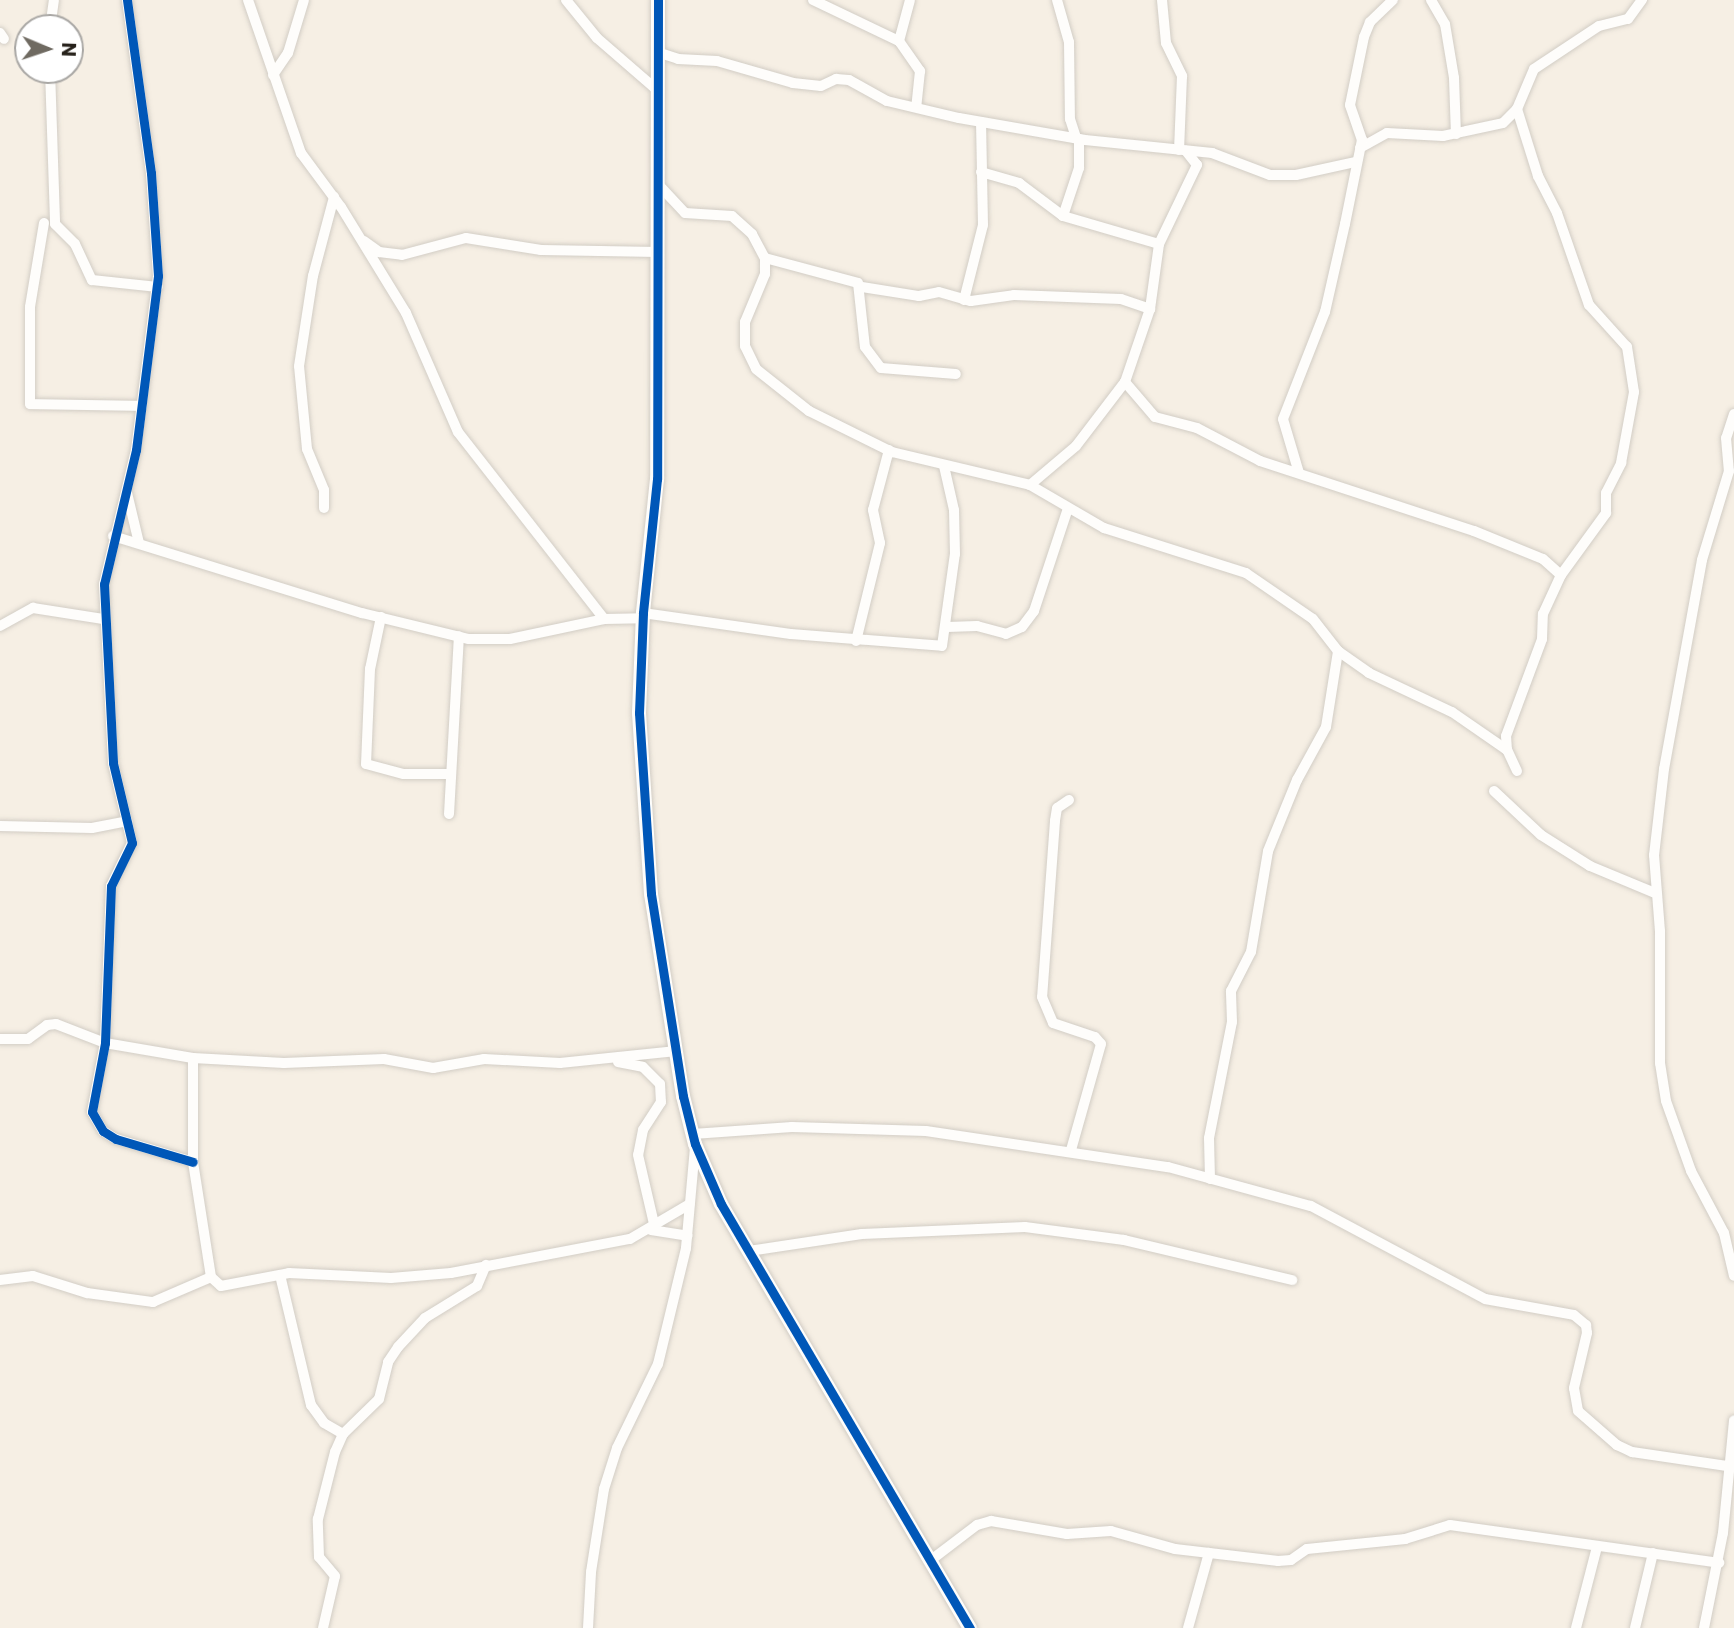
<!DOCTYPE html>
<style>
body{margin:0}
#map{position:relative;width:1734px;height:1628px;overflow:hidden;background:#f6efe4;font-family:Poppins,sans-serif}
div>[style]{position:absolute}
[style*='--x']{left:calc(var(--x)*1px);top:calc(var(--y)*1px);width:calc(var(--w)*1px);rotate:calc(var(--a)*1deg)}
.roads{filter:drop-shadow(0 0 2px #d2cdc5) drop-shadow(0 0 2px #d2cdc5)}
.minor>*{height:10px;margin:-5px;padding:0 5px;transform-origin:5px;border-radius:5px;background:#fefdfb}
.tertiary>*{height:14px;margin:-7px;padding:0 7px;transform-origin:7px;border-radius:7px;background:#fefdfb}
.cycleway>*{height:9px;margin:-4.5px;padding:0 4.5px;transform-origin:4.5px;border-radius:4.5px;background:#0057b8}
span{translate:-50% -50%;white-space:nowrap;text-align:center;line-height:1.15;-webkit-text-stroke:7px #fff;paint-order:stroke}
.north{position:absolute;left:14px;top:14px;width:70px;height:70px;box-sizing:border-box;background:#fff;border:2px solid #a9a7a4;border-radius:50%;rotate:92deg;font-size:19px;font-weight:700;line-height:28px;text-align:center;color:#27221b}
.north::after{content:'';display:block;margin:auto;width:24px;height:32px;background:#6f6a61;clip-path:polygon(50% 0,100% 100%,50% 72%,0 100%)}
</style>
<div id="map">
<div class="roads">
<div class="minor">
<div style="--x:127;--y:0;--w:175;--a:82.1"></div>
<div style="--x:151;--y:173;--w:103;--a:86.1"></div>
<div style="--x:158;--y:276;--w:175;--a:97.2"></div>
<div style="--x:136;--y:450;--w:138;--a:103.4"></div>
<div style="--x:104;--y:584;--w:179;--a:87.1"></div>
<div style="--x:113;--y:763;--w:82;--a:76.6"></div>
<div style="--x:132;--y:843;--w:48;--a:116"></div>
<div style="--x:111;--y:886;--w:157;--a:92.2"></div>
<div style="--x:105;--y:1043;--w:70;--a:100.7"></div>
<div style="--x:92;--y:1112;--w:22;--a:60"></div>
<div style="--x:103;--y:1131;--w:15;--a:32"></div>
<div style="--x:116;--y:1139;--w:80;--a:16.6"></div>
<div style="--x:248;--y:0;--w:162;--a:70.9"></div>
<div style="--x:301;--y:153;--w:67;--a:53.5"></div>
<div style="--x:341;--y:207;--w:124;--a:58.5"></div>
<div style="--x:406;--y:313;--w:130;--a:66.4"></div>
<div style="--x:458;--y:432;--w:237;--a:52"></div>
<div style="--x:566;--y:0;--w:49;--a:50.8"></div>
<div style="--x:597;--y:38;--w:79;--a:40.9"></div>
<div style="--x:813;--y:0;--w:95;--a:25.5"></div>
<div style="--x:899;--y:41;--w:37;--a:55"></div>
<div style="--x:920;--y:71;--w:36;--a:96"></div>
<div style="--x:1057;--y:0;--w:44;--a:74.1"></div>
<div style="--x:1069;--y:42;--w:77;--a:89.3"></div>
<div style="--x:1070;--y:119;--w:20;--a:72"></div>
<div style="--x:1162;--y:0;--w:43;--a:84.7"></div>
<div style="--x:1166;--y:43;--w:37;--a:64"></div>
<div style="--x:1182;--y:76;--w:74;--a:92.3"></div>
<div style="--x:1431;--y:0;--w:28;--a:60"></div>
<div style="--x:1445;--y:24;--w:55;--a:80.5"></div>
<div style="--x:1454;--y:78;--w:56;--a:88"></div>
<div style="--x:50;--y:28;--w:28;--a:-82"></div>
<div style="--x:0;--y:33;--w:7;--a:56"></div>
<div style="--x:899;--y:41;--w:42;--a:-75"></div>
<div style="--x:657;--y:52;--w:22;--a:18"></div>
<div style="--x:678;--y:59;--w:39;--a:3"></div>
<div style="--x:717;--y:61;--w:79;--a:16.1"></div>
<div style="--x:793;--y:83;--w:28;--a:6"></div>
<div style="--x:821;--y:86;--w:17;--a:-25"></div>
<div style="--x:836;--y:79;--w:13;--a:4"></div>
<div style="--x:849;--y:80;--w:43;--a:28.9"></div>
<div style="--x:887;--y:101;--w:74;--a:13.3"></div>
<div style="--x:959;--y:118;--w:128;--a:9.9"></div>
<div style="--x:1085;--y:140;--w:128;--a:5.8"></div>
<div style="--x:1212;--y:153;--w:62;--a:20.8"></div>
<div style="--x:1270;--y:175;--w:26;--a:0"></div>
<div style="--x:1296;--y:175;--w:60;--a:-12.4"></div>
<div style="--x:50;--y:70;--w:154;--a:88.1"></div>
<div style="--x:55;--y:224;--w:28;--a:45"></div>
<div style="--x:75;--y:244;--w:40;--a:65"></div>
<div style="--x:92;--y:280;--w:66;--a:6.1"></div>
<div style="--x:273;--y:75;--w:27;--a:-56"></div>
<div style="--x:288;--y:53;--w:55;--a:-73.2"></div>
<div style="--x:1360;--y:148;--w:31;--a:-29"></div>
<div style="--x:1387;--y:133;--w:56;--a:3.1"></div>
<div style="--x:1443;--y:136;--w:61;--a:-12.2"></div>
<div style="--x:1503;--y:123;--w:20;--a:-45"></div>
<div style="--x:1517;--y:109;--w:43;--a:-67"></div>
<div style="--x:1534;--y:69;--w:78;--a:-33.5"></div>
<div style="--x:1599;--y:26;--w:30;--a:-14"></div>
<div style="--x:1628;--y:19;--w:24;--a:-54"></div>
<div style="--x:981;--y:172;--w:40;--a:16"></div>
<div style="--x:1019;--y:183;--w:55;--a:36.9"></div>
<div style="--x:1063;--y:216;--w:100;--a:16.3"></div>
<div style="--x:656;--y:182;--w:42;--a:46.9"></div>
<div style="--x:685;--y:213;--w:47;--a:3.7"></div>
<div style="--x:732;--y:216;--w:27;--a:42"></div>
<div style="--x:752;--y:234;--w:27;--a:62"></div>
<div style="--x:765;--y:258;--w:16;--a:90"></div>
<div style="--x:765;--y:274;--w:52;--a:112.6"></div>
<div style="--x:745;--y:322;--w:24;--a:90"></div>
<div style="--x:745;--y:346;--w:25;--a:64"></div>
<div style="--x:756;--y:369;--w:68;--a:38.4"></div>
<div style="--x:809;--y:411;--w:93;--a:26.3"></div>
<div style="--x:892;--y:452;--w:142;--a:13.4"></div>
<div style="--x:1030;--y:485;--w:86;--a:30.2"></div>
<div style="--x:1104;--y:528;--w:149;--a:17.6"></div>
<div style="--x:1246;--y:573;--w:81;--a:34.5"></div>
<div style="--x:1313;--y:619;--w:41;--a:52"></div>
<div style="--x:1338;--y:651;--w:38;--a:35"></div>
<div style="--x:1369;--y:673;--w:92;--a:25.2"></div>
<div style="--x:1452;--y:712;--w:67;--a:34.6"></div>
<div style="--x:1063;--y:216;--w:51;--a:-71.6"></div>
<div style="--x:1079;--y:168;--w:29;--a:-90"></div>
<div style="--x:44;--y:223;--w:85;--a:99.5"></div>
<div style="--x:30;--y:307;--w:97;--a:90"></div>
<div style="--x:30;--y:404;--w:112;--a:1"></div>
<div style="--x:364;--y:241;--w:19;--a:36"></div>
<div style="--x:379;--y:252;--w:23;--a:7"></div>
<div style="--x:402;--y:255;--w:66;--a:-14.9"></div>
<div style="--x:466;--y:238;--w:76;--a:9.1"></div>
<div style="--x:541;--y:250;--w:117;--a:1"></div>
<div style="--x:765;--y:258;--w:96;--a:15"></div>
<div style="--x:858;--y:283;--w:64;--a:83.8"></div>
<div style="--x:865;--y:347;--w:26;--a:53"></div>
<div style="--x:881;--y:368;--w:75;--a:4.6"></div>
<div style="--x:862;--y:287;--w:58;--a:9"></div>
<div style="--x:919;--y:296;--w:20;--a:-11"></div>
<div style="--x:939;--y:292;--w:33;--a:16"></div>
<div style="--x:971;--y:301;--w:43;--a:-7.9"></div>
<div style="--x:1014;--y:295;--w:107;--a:2.1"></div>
<div style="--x:1121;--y:299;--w:31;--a:19"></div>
<div style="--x:964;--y:300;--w:77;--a:-75.8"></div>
<div style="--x:983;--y:225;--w:103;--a:-91.1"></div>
<div style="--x:1125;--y:382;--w:46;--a:49.4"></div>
<div style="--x:1155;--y:417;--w:43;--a:14.7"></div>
<div style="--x:1197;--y:428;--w:71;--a:27.6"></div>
<div style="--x:1260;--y:461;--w:225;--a:18.1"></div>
<div style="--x:1474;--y:531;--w:74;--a:22.1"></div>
<div style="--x:1543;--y:559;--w:24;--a:42"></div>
<div style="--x:1734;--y:414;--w:25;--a:108"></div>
<div style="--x:1726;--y:438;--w:33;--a:85"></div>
<div style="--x:1729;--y:471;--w:93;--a:106.9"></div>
<div style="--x:1702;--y:560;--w:212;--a:100.3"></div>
<div style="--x:1664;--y:769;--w:87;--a:96.6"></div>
<div style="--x:1654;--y:855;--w:76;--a:85.5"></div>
<div style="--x:1660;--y:931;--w:132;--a:90"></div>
<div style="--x:1660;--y:1063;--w:38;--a:81"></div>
<div style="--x:1666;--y:1101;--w:74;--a:70.3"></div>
<div style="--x:1691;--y:1171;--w:70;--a:62"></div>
<div style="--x:1724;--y:1233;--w:44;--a:76.9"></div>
<div style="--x:1299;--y:473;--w:56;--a:-106.5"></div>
<div style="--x:1283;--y:419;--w:115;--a:-68.6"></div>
<div style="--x:1325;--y:312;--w:90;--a:-77.2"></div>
<div style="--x:1345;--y:224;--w:86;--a:-78.6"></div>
<div style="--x:1362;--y:140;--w:37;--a:-109"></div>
<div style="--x:1350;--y:105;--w:69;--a:-78.4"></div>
<div style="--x:1364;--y:37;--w:16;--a:-68"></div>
<div style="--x:1370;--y:22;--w:32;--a:-44"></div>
<div style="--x:1030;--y:485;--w:60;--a:-40.3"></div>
<div style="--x:1076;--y:446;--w:81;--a:-52.6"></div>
<div style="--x:1125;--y:382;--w:77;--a:-71.1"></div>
<div style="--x:1150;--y:309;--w:66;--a:-82.1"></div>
<div style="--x:1159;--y:244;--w:88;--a:-64.3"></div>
<div style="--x:1197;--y:165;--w:18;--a:-128"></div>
<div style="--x:127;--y:493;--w:51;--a:76.5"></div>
<div style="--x:324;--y:508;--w:18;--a:-90"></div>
<div style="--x:324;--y:490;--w:44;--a:-112.5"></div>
<div style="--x:307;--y:449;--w:83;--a:-95.5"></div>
<div style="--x:299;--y:366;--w:91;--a:-81.2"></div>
<div style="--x:313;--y:276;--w:82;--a:-75.1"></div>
<div style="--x:113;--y:536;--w:261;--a:17.2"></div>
<div style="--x:362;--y:613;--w:110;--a:13.7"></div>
<div style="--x:469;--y:639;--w:41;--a:0"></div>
<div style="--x:510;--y:639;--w:96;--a:-12"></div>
<div style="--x:604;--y:619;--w:39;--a:-1"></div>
<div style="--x:643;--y:613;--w:149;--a:8.1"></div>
<div style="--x:791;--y:634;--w:151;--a:4.5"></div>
<div style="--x:942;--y:646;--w:93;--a:-82"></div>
<div style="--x:955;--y:554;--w:44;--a:-91.3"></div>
<div style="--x:954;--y:510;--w:45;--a:-102.8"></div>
<div style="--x:381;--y:617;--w:53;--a:101.9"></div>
<div style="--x:370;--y:669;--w:95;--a:92.4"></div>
<div style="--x:366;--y:764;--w:39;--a:15"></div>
<div style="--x:404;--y:774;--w:45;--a:0"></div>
<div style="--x:0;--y:626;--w:38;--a:-29"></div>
<div style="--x:33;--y:608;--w:71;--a:8.9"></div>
<div style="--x:947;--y:627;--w:30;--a:-2"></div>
<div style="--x:977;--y:626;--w:30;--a:15"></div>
<div style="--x:1006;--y:634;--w:17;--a:-24"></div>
<div style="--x:1022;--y:627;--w:20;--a:-53"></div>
<div style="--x:1034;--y:611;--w:108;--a:-71.7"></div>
<div style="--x:856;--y:641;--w:101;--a:-76.2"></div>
<div style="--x:880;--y:543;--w:34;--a:-102"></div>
<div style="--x:873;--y:510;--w:62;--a:-75.1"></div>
<div style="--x:1517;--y:771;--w:23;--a:-115"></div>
<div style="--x:1507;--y:750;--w:14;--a:-94"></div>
<div style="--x:1506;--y:736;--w:103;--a:-69.6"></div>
<div style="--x:1542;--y:639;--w:25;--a:-88"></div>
<div style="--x:1543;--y:614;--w:43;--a:-65.2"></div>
<div style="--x:1561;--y:575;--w:77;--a:-54"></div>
<div style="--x:1606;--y:513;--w:20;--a:-90"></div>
<div style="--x:1606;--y:493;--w:34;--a:-63"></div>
<div style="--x:1621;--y:463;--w:72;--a:-79.6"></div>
<div style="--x:1634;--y:392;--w:46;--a:-98.8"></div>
<div style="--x:1627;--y:347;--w:57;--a:-132.1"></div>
<div style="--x:1589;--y:305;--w:97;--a:-109.2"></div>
<div style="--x:1557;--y:213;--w:42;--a:-117.2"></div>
<div style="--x:1538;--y:176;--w:70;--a:-107.4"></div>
<div style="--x:1494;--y:791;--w:64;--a:43.1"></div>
<div style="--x:1541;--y:835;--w:58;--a:32.3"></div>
<div style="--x:1590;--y:866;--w:70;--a:22.6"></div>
<div style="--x:1069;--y:800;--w:14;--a:146"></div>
<div style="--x:1057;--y:808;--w:13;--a:99"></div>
<div style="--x:1055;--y:821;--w:176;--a:94.2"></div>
<div style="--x:1042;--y:997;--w:28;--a:67"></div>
<div style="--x:1053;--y:1023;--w:44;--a:18.4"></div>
<div style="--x:1095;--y:1037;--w:9;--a:49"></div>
<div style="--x:1101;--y:1044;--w:110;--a:105.8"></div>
<div style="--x:449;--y:814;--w:178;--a:-86.8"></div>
<div style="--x:0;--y:826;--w:92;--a:1.2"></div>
<div style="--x:92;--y:828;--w:36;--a:-11"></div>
<div style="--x:0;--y:1039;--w:28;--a:0"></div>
<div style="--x:28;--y:1039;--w:24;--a:-36"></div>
<div style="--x:47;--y:1025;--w:9;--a:-6"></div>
<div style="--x:56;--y:1024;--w:53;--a:21.2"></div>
<div style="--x:105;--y:1043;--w:89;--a:9.7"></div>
<div style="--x:193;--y:1058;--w:91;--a:3.1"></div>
<div style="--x:284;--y:1063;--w:100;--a:-2.3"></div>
<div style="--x:384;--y:1059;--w:50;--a:10.4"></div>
<div style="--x:433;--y:1068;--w:52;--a:-10"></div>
<div style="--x:484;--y:1059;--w:76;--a:3"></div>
<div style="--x:560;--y:1063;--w:117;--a:-5.9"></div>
<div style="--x:193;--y:1058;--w:104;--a:90"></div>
<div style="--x:193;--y:1162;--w:116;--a:81.1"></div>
<div style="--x:211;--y:1277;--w:13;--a:42"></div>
<div style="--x:221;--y:1286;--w:69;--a:-10.8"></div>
<div style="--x:289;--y:1273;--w:102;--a:2.8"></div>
<div style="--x:391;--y:1278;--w:60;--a:-4.8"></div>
<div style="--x:451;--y:1273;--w:182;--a:-10.8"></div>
<div style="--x:630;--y:1239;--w:69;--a:-30.3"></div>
<div style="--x:618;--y:1062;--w:25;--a:11"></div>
<div style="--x:643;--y:1067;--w:24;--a:45"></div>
<div style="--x:660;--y:1084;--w:18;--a:87"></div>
<div style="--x:661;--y:1102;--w:33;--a:123"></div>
<div style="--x:643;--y:1130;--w:25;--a:101"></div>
<div style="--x:638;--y:1155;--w:75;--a:76.9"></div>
<div style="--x:693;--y:1134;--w:99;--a:-4"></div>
<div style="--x:792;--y:1127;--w:134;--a:1.7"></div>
<div style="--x:926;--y:1131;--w:245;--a:8.5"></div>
<div style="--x:1168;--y:1167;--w:148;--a:15.3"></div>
<div style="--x:1311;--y:1206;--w:197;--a:28.1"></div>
<div style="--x:1485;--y:1299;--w:90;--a:10.2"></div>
<div style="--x:1574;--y:1315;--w:16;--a:40"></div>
<div style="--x:1586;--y:1325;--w:8;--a:83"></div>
<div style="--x:1587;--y:1333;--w:57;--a:103.3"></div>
<div style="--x:1574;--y:1388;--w:23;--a:80"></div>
<div style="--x:1578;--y:1411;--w:52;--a:41.1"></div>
<div style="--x:1617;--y:1445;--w:17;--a:25"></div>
<div style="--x:1632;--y:1452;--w:103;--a:8.4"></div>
<div style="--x:1210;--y:1179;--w:41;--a:-91.4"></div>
<div style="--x:1209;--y:1138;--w:118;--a:-78.8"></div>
<div style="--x:1232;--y:1022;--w:31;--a:-92"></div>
<div style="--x:1231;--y:991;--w:44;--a:-62.9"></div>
<div style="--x:1251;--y:952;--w:102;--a:-80.4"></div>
<div style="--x:1268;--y:851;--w:77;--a:-67.8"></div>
<div style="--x:1297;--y:780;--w:60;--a:-61.3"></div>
<div style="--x:1326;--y:727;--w:77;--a:-81"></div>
<div style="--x:651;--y:1230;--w:37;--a:9"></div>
<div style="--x:749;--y:1251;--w:114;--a:-8.6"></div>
<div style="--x:862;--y:1234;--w:163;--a:-2.5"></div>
<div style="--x:1025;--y:1227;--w:100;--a:7.5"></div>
<div style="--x:1124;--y:1240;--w:173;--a:13.4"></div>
<div style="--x:280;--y:1275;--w:134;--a:76.6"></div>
<div style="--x:311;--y:1405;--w:22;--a:54"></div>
<div style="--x:324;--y:1423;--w:22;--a:30"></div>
<div style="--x:0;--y:1280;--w:33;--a:-7"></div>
<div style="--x:33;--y:1276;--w:57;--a:17.5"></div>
<div style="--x:87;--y:1293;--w:67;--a:7.8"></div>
<div style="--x:153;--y:1302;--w:63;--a:-23.3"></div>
<div style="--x:931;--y:1560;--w:58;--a:-37.3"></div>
<div style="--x:977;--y:1525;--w:15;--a:-16"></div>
<div style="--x:991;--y:1521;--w:77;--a:9.7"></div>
<div style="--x:1067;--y:1534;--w:44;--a:-3.9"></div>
<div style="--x:1111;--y:1531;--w:66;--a:15.7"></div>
<div style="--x:1175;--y:1549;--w:104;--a:6.6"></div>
<div style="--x:1278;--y:1561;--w:13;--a:-4"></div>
<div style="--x:1291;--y:1560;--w:19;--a:-35"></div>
<div style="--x:1307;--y:1549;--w:99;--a:-5.8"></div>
<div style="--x:1405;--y:1539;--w:47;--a:-17.3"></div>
<div style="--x:1450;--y:1525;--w:272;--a:8"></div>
<div style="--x:323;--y:1628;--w:53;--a:-77"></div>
<div style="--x:335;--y:1576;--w:25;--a:-130"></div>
<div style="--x:319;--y:1557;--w:38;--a:-92"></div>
<div style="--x:318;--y:1519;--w:69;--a:-75.8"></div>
<div style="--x:335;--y:1452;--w:20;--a:-66"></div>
<div style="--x:343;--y:1434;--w:50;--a:-44.2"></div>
<div style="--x:379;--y:1399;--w:38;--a:-76"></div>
<div style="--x:388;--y:1362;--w:18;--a:-56"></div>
<div style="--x:398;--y:1347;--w:40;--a:-47"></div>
<div style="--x:425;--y:1318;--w:61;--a:-31.6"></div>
<div style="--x:477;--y:1286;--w:23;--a:-67"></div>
<div style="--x:588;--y:1628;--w:56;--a:-86.9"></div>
<div style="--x:591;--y:1572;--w:84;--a:-81.1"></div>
<div style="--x:604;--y:1489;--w:43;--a:-72.4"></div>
<div style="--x:617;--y:1448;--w:93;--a:-64"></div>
<div style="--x:658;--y:1364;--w:119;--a:-76.4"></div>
<div style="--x:686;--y:1248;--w:101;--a:-84.9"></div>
<div style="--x:1188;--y:1628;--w:78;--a:-74.4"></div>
<div style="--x:1576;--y:1628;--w:84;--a:-75.5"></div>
<div style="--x:1635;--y:1628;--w:77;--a:-76.5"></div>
<div style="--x:1704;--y:1628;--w:97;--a:-78.7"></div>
<div style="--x:1723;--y:1533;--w:113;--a:-84.4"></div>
</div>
<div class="tertiary">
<div style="--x:658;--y:0;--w:479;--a:90.1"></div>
<div style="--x:657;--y:479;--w:135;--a:96"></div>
<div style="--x:643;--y:613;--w:100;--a:92.3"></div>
<div style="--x:639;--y:713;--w:181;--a:86.2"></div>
<div style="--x:651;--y:894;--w:205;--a:81"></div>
<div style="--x:683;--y:1096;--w:49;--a:76"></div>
<div style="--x:695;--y:1144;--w:65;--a:66.6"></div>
<div style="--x:721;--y:1204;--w:492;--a:59.6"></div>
</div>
</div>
<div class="cycleway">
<div style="--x:127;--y:0;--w:175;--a:82.1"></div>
<div style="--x:151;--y:173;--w:103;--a:86.1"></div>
<div style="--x:158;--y:276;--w:175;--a:97.2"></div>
<div style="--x:136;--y:450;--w:138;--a:103.4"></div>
<div style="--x:104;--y:584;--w:179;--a:87.1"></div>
<div style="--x:113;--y:763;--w:82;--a:76.6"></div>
<div style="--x:132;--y:843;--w:48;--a:116"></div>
<div style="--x:111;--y:886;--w:157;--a:92.2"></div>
<div style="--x:105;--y:1043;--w:70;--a:100.7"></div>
<div style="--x:92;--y:1112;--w:22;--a:60"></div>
<div style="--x:103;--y:1131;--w:15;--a:32"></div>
<div style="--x:116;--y:1139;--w:80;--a:16.6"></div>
<div style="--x:658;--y:0;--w:479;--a:90.1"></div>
<div style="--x:657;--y:479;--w:135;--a:96"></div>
<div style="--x:643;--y:613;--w:100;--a:92.3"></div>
<div style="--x:639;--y:713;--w:181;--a:86.2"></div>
<div style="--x:651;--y:894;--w:205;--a:81"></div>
<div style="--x:683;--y:1096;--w:49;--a:76"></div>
<div style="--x:695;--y:1144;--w:65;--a:66.6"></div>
<div style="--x:721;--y:1204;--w:492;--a:59.6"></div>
</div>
<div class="north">N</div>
</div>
